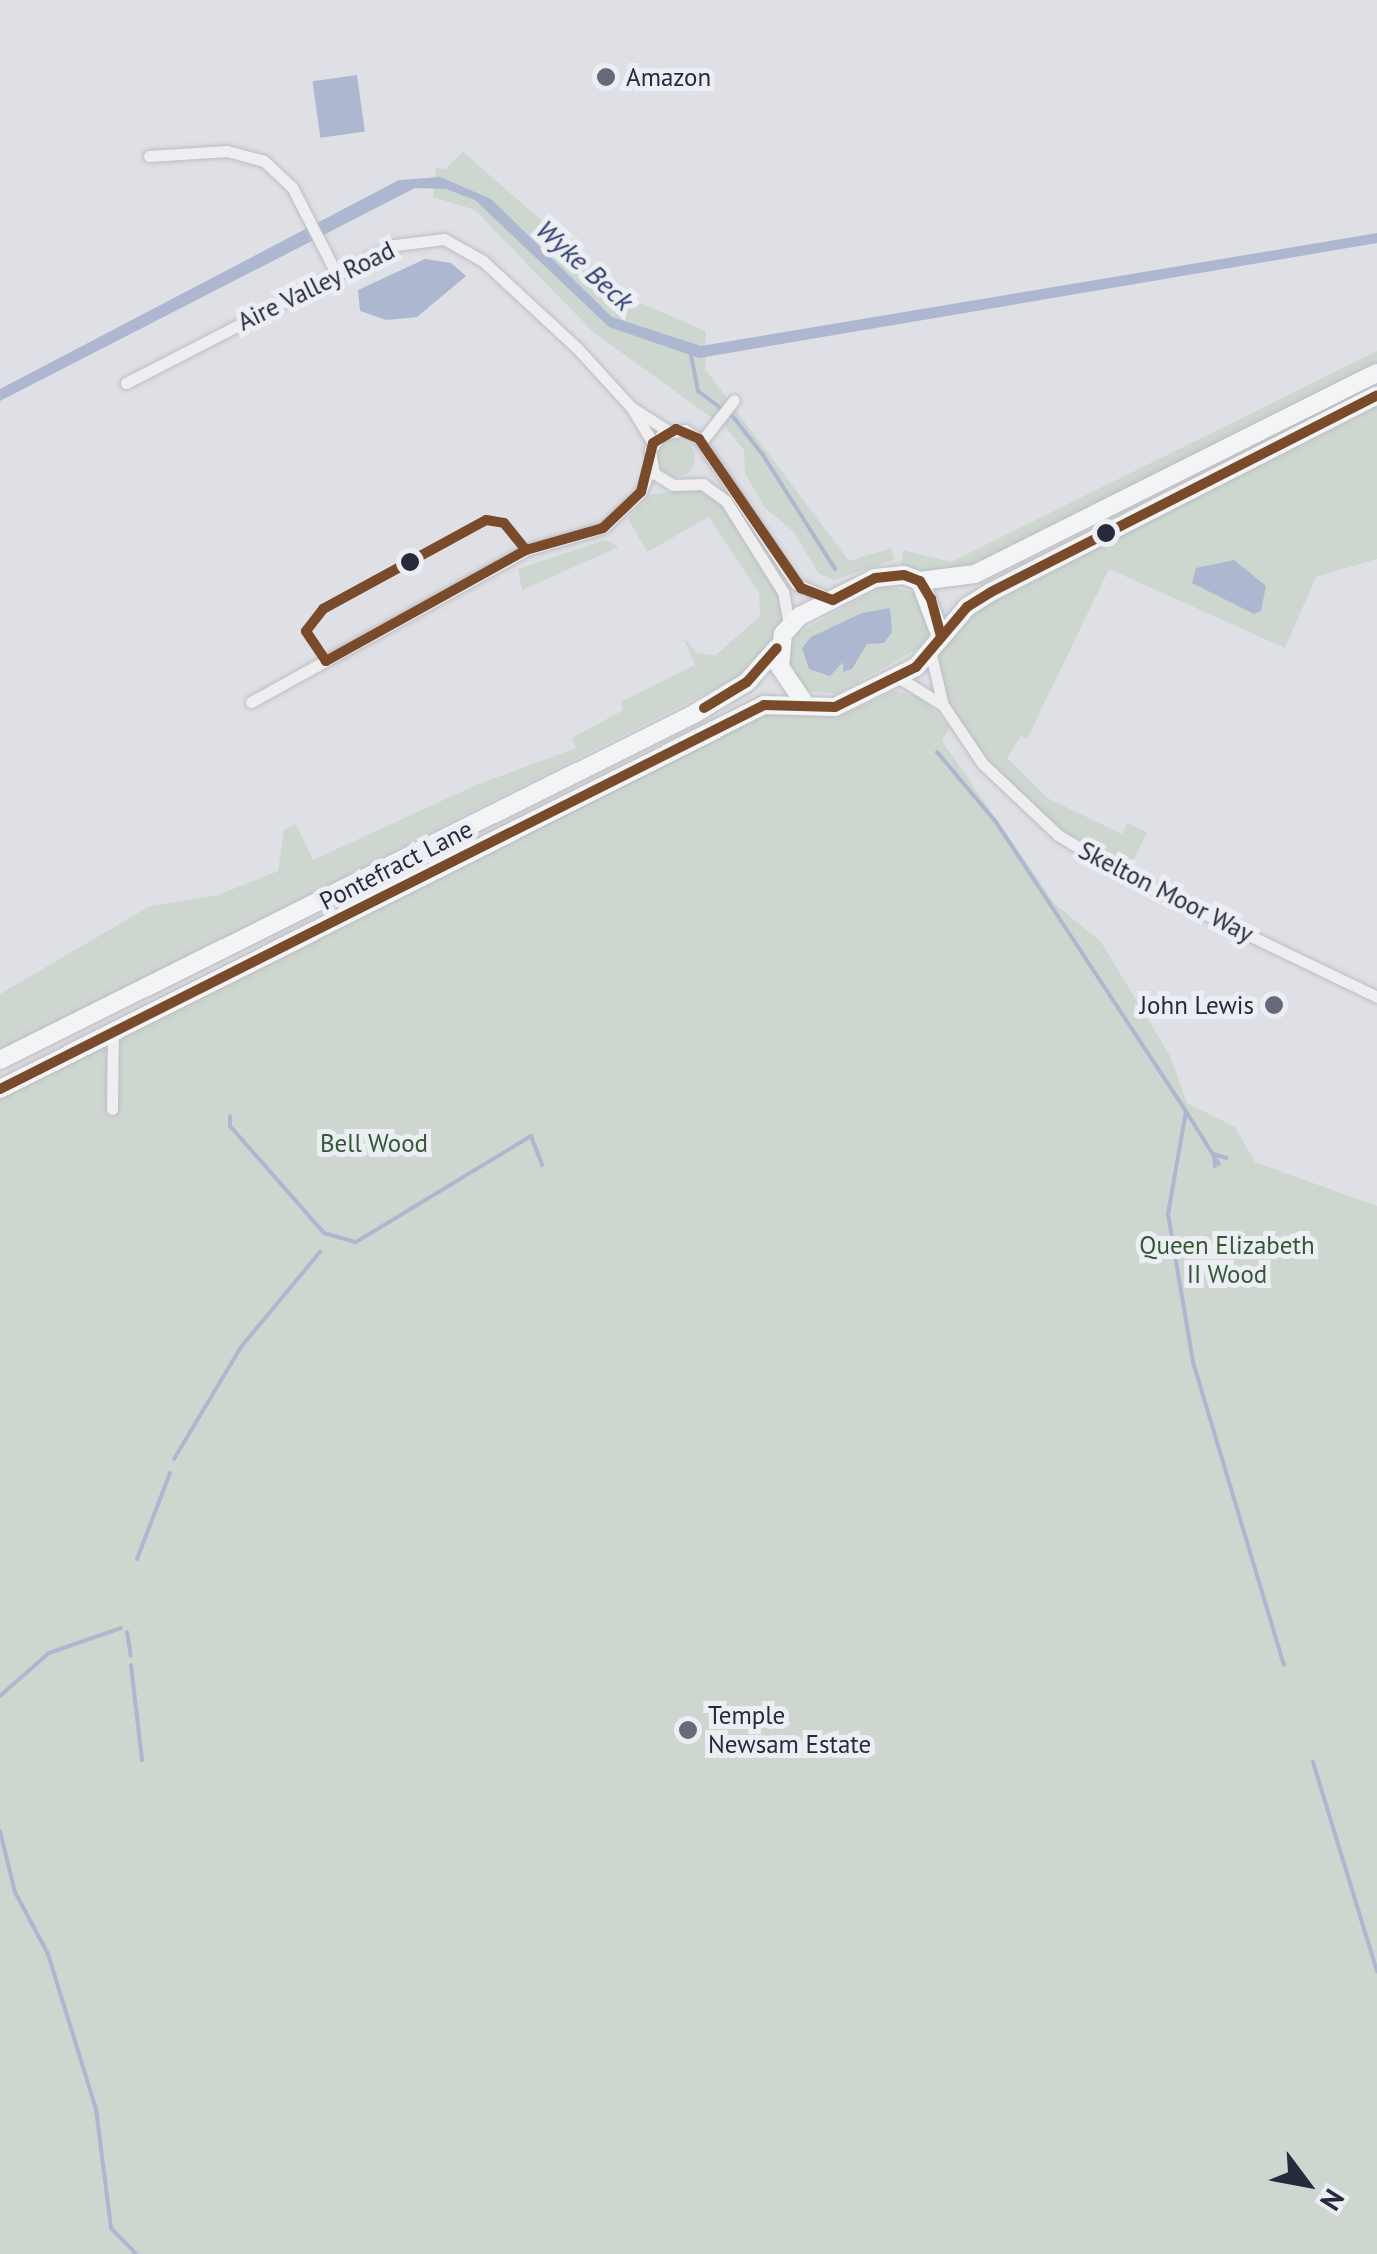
<!DOCTYPE html>
<style>
body{margin:0}
#map{position:relative;width:1377px;height:2254px;overflow:hidden;background:#dfe0e5;font-family:"PT Sans",sans-serif}
div>[style]{position:absolute}
[style*='--x']{left:calc(var(--x)*1px);top:calc(var(--y)*1px);width:calc(var(--w)*1px);rotate:calc(var(--a)*1deg)}
.green>*{inset:0;background:#cdd7d0}
.round{border-radius:50%}
.water>*{inset:0;background:#adb7d0;transform-origin:0 0}
.stream>*{height:4px;margin:-2px;padding:0 2px;transform-origin:2px;border-radius:2px;background:#adb7d0}
.roads{filter:drop-shadow(0 0 2px #bcbdc1) drop-shadow(0 0 2px #bcbdc1)}
.minor>*{height:11px;margin:-5.5px;padding:0 5.5px;transform-origin:5.5px;border-radius:5.5px;background:#eeeef1}
.trunk>*{height:18px;margin:-9px;padding:0 9px;transform-origin:9px;border-radius:9px;background:#f3f4f5}
.bus-1>*{height:10px;margin:-5px;padding:0 5px;transform-origin:5px;border-radius:5px;background:#7a4b2a}
.dots>*{width:28px;height:28px;translate:-50% -50%;box-sizing:border-box;border:5px solid #eceef4;border-radius:50%}
span{translate:-50% -50%;white-space:nowrap;text-align:center;line-height:1.15;-webkit-text-stroke:10px #eceef4;paint-order:stroke}
.poi-label{font-size:25px;color:#262a3d}
.left{translate:0 -50%;text-align:left}
.right{translate:-100% -50%;text-align:right}
.street-label{font-size:25px;color:#262a3d}
.park-label{font-size:25px;color:#345834}
.water-label{font-size:28px;color:#314170;font-style:italic}
.north{position:absolute;left:1257px;top:2134px;width:100px;height:100px;-webkit-text-stroke:8px #eceef4;paint-order:stroke;rotate:122deg;font-size:28px;font-weight:700;line-height:40px;text-align:center;color:#262a3d}
.north::after{content:'';display:block;margin:auto;width:35px;height:45px;background:#262a3d;clip-path:polygon(50% 0,100% 100%,50% 72%,0 100%)}
</style>
<div id="map">
<div class="green">
<div style="clip-path:polygon(463px 152px,633px 300px,706px 331px,705px 369px,849px 561px,891px 548px,894px 560px,834px 580px,818px 573px,794px 532px,765px 508px,745px 473px,744px 450px,726px 428px,593px 332px,475px 210px,433px 197px,436px 168px,445px 169px)"></div>
<div style="clip-path:polygon(1377px 351px,1377px 366px,965px 570px,926px 573px,901px 565px,903px 550px,951px 562px)"></div>
<div style="clip-path:polygon(1377px 395px,1377px 559px,1316px 577px,1285px 648px,1109px 569px,1027px 739px,1021px 736px,1007px 758px,1047px 798px,1122px 834px,1127px 823px,1147px 832px,1126px 876px,1108px 867px,1012px 795px,943px 705px,933px 672px,937px 647px,952px 622px)"></div>
<div class="round" style="left:657px;top:439px;width:38px;height:38px"></div>
<div style="clip-path:polygon(699px 488px,719px 500px,781px 599px,783px 620px,752px 670px,0 1051px,0 994px,150px 906px,218px 895px,278px 871px,284px 830px,296px 824px,313px 860px,476px 785px,576px 748px,572px 738px,623px 710px,621px 702px,695px 665px,683px 636px,696px 653px,716px 655px,760px 616px,759px 593px,709px 517px,647px 552px,628px 519px,648px 495px)"></div>
<div style="clip-path:polygon(605px 540px,619px 547px,522px 590px,518px 569px)"></div>
<div style="clip-path:polygon(883px 586px,918px 593px,930px 630px,924px 645px,837px 694px,806px 691px,787px 666px,794px 635px)"></div>
<div style="clip-path:polygon(894px 691px,922px 697px,950px 727px,942px 741px,1056px 905px,1101px 942px,1170px 1056px,1187px 1103px,1235px 1127px,1255px 1162px,1377px 1206px,1377px 2254px,0 2254px,0 1097px,755px 717px,788px 711px,834px 718px)"></div>
</div>
<div class="water">
<div style="left:357px;top:75px;width:57px;height:45px;rotate:82deg"></div>
<div style="clip-path:polygon(440px 177px,491px 199px,612px 317px,701px 346px,1377px 233px,1377px 243px,699px 358px,609px 327px,475px 200px,446px 189px,415px 188px,0 401px,0 389px,399px 180px)"></div>
<div style="clip-path:polygon(425px 259px,451px 263px,466px 276px,417px 317px,386px 320px,360px 311px,358px 290px)"></div>
<div style="clip-path:polygon(1234px 560px,1266px 586px,1261px 611px,1254px 614px,1192px 583px,1196px 568px)"></div>
<div style="clip-path:polygon(890px 608px,892px 632px,884px 643px,867px 644px,852px 669px,843px 672px,843px 662px,830px 676px,809px 669px,802px 648px,811px 637px,862px 613px)"></div>
</div>
<div class="stream">
<div style="--x:691;--y:355;--w:37;--a:79"></div>
<div style="--x:698;--y:391;--w:45;--a:36.9"></div>
<div style="--x:734;--y:418;--w:47;--a:51.9"></div>
<div style="--x:763;--y:455;--w:135;--a:57.7"></div>
<div style="--x:937;--y:752;--w:92;--a:49.9"></div>
<div style="--x:996;--y:822;--w:346;--a:56.7"></div>
<div style="--x:1186;--y:1111;--w:105;--a:99.9"></div>
<div style="--x:1168;--y:1214;--w:150;--a:80.4"></div>
<div style="--x:1193;--y:1362;--w:316;--a:73.3"></div>
<div style="--x:1187;--y:1113;--w:60;--a:57.9"></div>
<div style="--x:230;--y:1116;--w:10;--a:90"></div>
<div style="--x:230;--y:1126;--w:142;--a:48.7"></div>
<div style="--x:324;--y:1233;--w:33;--a:16"></div>
<div style="--x:356;--y:1242;--w:205;--a:-31.2"></div>
<div style="--x:531;--y:1136;--w:31;--a:69"></div>
<div style="--x:1215;--y:1166;--w:12;--a:-95"></div>
<div style="--x:1214;--y:1154;--w:13;--a:18"></div>
<div style="--x:174;--y:1459;--w:131;--a:-59.1"></div>
<div style="--x:241;--y:1347;--w:124;--a:-50.3"></div>
<div style="--x:137;--y:1559;--w:92;--a:-69"></div>
<div style="--x:127;--y:1632;--w:24;--a:81"></div>
<div style="--x:131;--y:1665;--w:96;--a:83.4"></div>
<div style="--x:0;--y:1696;--w:65;--a:-41.3"></div>
<div style="--x:49;--y:1653;--w:76;--a:-19.1"></div>
<div style="--x:1313;--y:1762;--w:219;--a:73"></div>
<div style="--x:0;--y:1831;--w:63;--a:76.2"></div>
<div style="--x:15;--y:1892;--w:70;--a:62"></div>
<div style="--x:48;--y:1954;--w:162;--a:72.8"></div>
<div style="--x:96;--y:2109;--w:120;--a:82.8"></div>
<div style="--x:111;--y:2228;--w:36;--a:46"></div>
</div>
<div class="roads">
<div class="minor">
<div style="--x:149;--y:156;--w:78;--a:-3.7"></div>
<div style="--x:227;--y:151;--w:38;--a:15"></div>
<div style="--x:264;--y:161;--w:38;--a:43"></div>
<div style="--x:292;--y:187;--w:99;--a:62.9"></div>
<div style="--x:126;--y:383;--w:302;--a:-27.2"></div>
<div style="--x:395;--y:245;--w:49;--a:-7"></div>
<div style="--x:444;--y:239;--w:45;--a:29.4"></div>
<div style="--x:483;--y:261;--w:129;--a:42.8"></div>
<div style="--x:578;--y:349;--w:79;--a:47.6"></div>
<div style="--x:631;--y:407;--w:42;--a:58.6"></div>
<div style="--x:634;--y:409;--w:40;--a:32.9"></div>
<div style="--x:701;--y:442;--w:53;--a:-51.8"></div>
<div style="--x:789;--y:625;--w:34;--a:-100"></div>
<div style="--x:783;--y:592;--w:107;--a:-122.1"></div>
<div style="--x:726;--y:501;--w:29;--a:-144"></div>
<div style="--x:703;--y:484;--w:30;--a:178"></div>
<div style="--x:673;--y:485;--w:22;--a:-148"></div>
<div style="--x:654;--y:473;--w:23;--a:-100"></div>
<div style="--x:650;--y:450;--w:20;--a:-53"></div>
<div style="--x:662;--y:434;--w:23;--a:-10"></div>
<div style="--x:685;--y:430;--w:17;--a:33"></div>
<div style="--x:699;--y:439;--w:174;--a:56.2"></div>
<div style="--x:796;--y:584;--w:40;--a:23.4"></div>
<div style="--x:931;--y:655;--w:47;--a:76.6"></div>
<div style="--x:896;--y:676;--w:55;--a:31.7"></div>
<div style="--x:943;--y:705;--w:71;--a:55.9"></div>
<div style="--x:983;--y:764;--w:103;--a:43.4"></div>
<div style="--x:1058;--y:835;--w:79;--a:31.1"></div>
<div style="--x:1126;--y:876;--w:279;--a:25.7"></div>
<div style="--x:251;--y:702;--w:314;--a:-28.9"></div>
<div style="--x:526;--y:550;--w:80;--a:-15.9"></div>
<div style="--x:603;--y:528;--w:52;--a:-43.5"></div>
<div style="--x:641;--y:492;--w:28;--a:-69"></div>
<div style="--x:112;--y:1109;--w:77;--a:-89.3"></div>
</div>
<div class="trunk">
<div style="--x:920;--y:581;--w:55;--a:-7.3"></div>
<div style="--x:975;--y:574;--w:449;--a:-26.6"></div>
<div style="--x:805;--y:704;--w:45;--a:-124"></div>
<div style="--x:780;--y:667;--w:33;--a:-85"></div>
<div style="--x:783;--y:634;--w:25;--a:-47"></div>
<div style="--x:800;--y:616;--w:84;--a:-26.9"></div>
<div style="--x:875;--y:578;--w:29;--a:-6"></div>
<div style="--x:904;--y:575;--w:17;--a:21"></div>
<div style="--x:920;--y:581;--w:60;--a:69.4"></div>
<div style="--x:0;--y:1060;--w:775;--a:-26.5"></div>
<div style="--x:694;--y:714;--w:62;--a:-31.1"></div>
<div style="--x:747;--y:682;--w:45;--a:-48.6"></div>
<div style="--x:0;--y:1089;--w:855;--a:-26.68"></div>
<div style="--x:764;--y:705;--w:71;--a:1.6"></div>
<div style="--x:835;--y:707;--w:90;--a:-26.3"></div>
<div style="--x:916;--y:667;--w:79;--a:-49.6"></div>
<div style="--x:967;--y:607;--w:28;--a:-32"></div>
<div style="--x:991;--y:592;--w:433;--a:-27"></div>
</div>
</div>
<div class="bus-1">
<div style="--x:486;--y:520;--w:18;--a:9"></div>
<div style="--x:504;--y:523;--w:35;--a:51"></div>
<div style="--x:526;--y:550;--w:229;--a:151"></div>
<div style="--x:326;--y:661;--w:36;--a:-124"></div>
<div style="--x:306;--y:631;--w:28;--a:-52"></div>
<div style="--x:323;--y:609;--w:186;--a:-28.6"></div>
<div style="--x:526;--y:550;--w:80;--a:-15.9"></div>
<div style="--x:603;--y:528;--w:52;--a:-43.5"></div>
<div style="--x:641;--y:492;--w:50;--a:-76.2"></div>
<div style="--x:653;--y:443;--w:27;--a:-31"></div>
<div style="--x:676;--y:429;--w:25;--a:23"></div>
<div style="--x:699;--y:439;--w:181;--a:55.6"></div>
<div style="--x:801;--y:588;--w:34;--a:21"></div>
<div style="--x:833;--y:600;--w:47;--a:-27.6"></div>
<div style="--x:875;--y:578;--w:29;--a:-6"></div>
<div style="--x:904;--y:575;--w:17;--a:21"></div>
<div style="--x:920;--y:581;--w:21;--a:59"></div>
<div style="--x:931;--y:599;--w:39;--a:75"></div>
<div style="--x:704;--y:708;--w:50;--a:-31.2"></div>
<div style="--x:747;--y:682;--w:45;--a:-48.6"></div>
<div style="--x:0;--y:1089;--w:855;--a:-26.68"></div>
<div style="--x:764;--y:705;--w:71;--a:1.6"></div>
<div style="--x:835;--y:707;--w:90;--a:-26.3"></div>
<div style="--x:916;--y:667;--w:79;--a:-49.6"></div>
<div style="--x:967;--y:607;--w:28;--a:-32"></div>
<div style="--x:991;--y:592;--w:433;--a:-27"></div>
</div>
<div class="dots">
<div style="left:606px;top:77px;background:#676a78"></div>
<div style="left:1106px;top:533px;background:#262a3d"></div>
<div style="left:410px;top:562px;background:#262a3d"></div>
<div style="left:1274px;top:1005px;background:#676a78"></div>
<div style="left:688px;top:1730px;background:#676a78"></div>
</div>
<div class="poi-label">
<span class="left" style="left:626px;top:77px">Amazon</span>
<span class="right" style="left:1254px;top:1005px">John Lewis</span>
<span class="left" style="left:708px;top:1730px">Temple<br>Newsam Estate</span>
</div>
<div class="street-label">
<span style="left:316px;top:286px;rotate:-26deg">Aire Valley Road</span>
<span style="left:396px;top:865px;rotate:-27deg">Pontefract Lane</span>
<span style="left:1166px;top:892px;rotate:27deg">Skelton Moor Way</span>
</div>
<div class="park-label">
<span style="left:374px;top:1143px">Bell Wood</span>
<span style="left:1227px;top:1260px">Queen Elizabeth<br>II Wood</span>
</div>
<div class="water-label">
<span style="left:585px;top:265px;rotate:42deg">Wyke Beck</span>
</div>
<div class="north">N</div>
</div>
